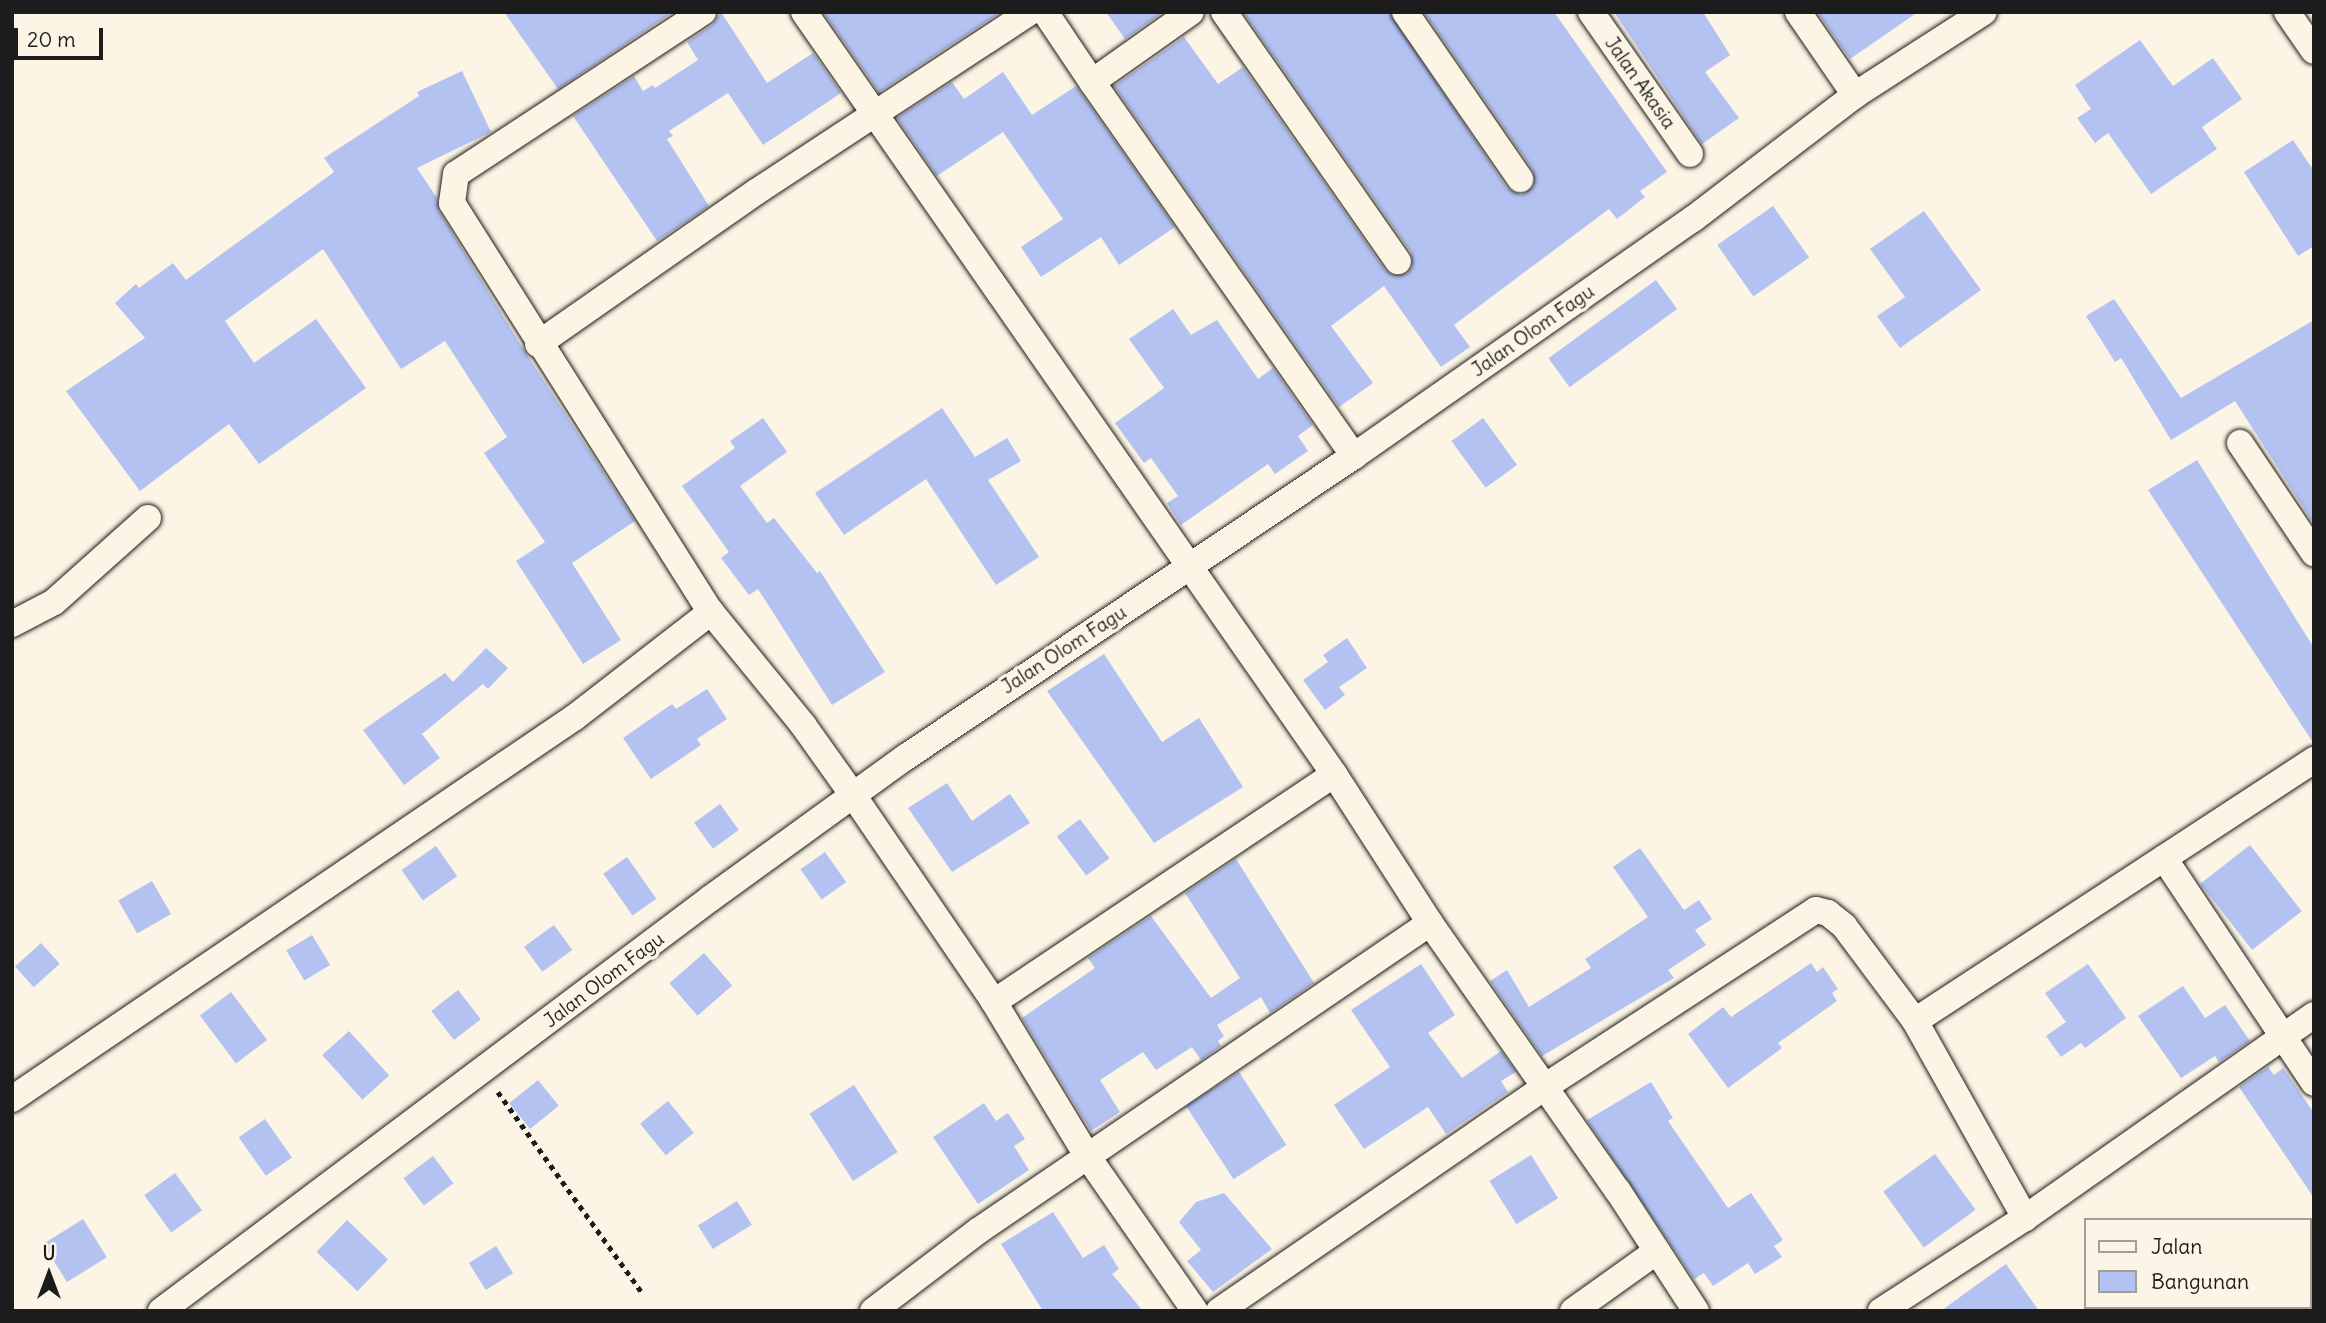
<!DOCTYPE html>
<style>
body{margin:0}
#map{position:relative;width:2326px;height:1323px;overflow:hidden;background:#fcf5e5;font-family:Delius,sans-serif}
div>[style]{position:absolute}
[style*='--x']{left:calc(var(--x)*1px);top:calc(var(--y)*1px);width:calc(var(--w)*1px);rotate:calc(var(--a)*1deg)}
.building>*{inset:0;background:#b4c2f2;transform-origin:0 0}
.path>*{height:4.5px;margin-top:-2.25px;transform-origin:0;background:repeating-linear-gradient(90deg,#1c1c1c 0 5px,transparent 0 10px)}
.roads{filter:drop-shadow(0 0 2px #1c1c1c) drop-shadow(0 0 2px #1c1c1c)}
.minor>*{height:26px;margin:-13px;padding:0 13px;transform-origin:13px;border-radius:13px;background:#fcf5e5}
span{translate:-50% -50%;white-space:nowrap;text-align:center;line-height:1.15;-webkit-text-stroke:7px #fcf5e5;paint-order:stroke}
.street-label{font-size:19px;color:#1c1c1c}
.frame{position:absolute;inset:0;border:14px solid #1c1c1c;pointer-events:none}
.legend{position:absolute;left:2084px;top:1218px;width:228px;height:91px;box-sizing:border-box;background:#fcf5e5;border:2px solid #a29e95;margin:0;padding:9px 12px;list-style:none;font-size:21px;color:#1c1c1c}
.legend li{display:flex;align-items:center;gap:14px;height:35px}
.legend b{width:35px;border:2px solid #a29e95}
.north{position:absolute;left:14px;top:1239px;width:70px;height:70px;-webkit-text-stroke:5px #fcf5e5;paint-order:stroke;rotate:0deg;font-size:19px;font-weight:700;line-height:28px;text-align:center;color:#1c1c1c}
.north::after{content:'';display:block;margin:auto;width:24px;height:32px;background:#1c1c1c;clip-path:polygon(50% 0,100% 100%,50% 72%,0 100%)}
.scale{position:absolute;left:14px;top:28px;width:89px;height:32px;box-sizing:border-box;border:4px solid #1c1c1c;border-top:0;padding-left:9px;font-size:21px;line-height:24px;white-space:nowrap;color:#1c1c1c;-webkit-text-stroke:5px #fcf5e5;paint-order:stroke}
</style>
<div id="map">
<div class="building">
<div style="clip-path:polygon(504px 12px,673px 12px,558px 89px)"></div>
<div style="clip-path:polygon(721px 12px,767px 83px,813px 53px,841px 93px,763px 145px,728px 93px,669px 131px,673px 136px,667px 139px,709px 206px,657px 241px,573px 116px,634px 76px,643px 91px,653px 85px,655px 88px,698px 60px,687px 42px,712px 25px)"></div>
<div style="clip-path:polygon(823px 12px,1001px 12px,879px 92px)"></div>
<div style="clip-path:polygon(1106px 12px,1163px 12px,1125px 39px)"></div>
<div style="clip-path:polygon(1243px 12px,1389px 12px,1507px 188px,1521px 195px,1534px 186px,1533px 170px,1424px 12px,1554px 12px,1667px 172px,1640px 191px,1645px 197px,1617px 219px,1609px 209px,1454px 325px,1470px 347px,1441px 367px,1384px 286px,1331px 326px,1373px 383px,1339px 407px,1114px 86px,1184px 37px,1218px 84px,1243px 67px,1385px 270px,1392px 275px,1406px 274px,1412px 267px,1411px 252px)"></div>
<div style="clip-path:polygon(1614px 12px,1703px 12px,1730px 55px,1705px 72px,1739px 118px,1702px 144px)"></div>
<div style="clip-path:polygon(1817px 12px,1918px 12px,1850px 59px)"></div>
<div style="clip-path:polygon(2140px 40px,2173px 86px,2213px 58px,2242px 99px,2202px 127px,2217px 149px,2151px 194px,2108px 133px,2095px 143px,2077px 118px,2091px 109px,2075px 85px)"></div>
<div style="clip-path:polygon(462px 71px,491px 132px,417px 168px,437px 198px,439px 211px,525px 352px,635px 521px,572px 563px,621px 640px,583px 664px,516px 561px,545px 542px,484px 453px,507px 437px,445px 341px,401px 369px,323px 249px,225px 321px,254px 363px,316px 319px,366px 388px,259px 464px,229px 424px,140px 491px,66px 391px,145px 338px,115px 303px,136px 284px,139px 288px,173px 263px,186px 280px,334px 172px,324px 158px,419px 96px,417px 92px)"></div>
<div style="clip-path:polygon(1003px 72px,1032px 115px,1076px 86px,1175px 227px,1119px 265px,1101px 237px,1041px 277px,1021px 247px,1063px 219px,1003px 132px,937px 176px,897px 118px,952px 82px,964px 99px)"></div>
<div style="clip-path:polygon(2293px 140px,2314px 171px,2314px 246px,2298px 256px,2244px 172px)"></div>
<div style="left:1773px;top:206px;width:63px;height:68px;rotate:55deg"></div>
<div style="clip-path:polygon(1924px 211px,1981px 290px,1900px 348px,1877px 316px,1905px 297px,1870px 249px)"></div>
<div style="left:1656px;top:280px;width:36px;height:133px;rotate:54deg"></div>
<div style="clip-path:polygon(2114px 299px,2181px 398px,2314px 320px,2314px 524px,2235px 401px,2171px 440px,2121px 358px,2115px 362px,2086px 316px)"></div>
<div style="clip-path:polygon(1173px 309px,1191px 335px,1217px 320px,1258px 379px,1273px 368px,1313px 425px,1298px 436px,1308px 451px,1275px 474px,1268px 464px,1181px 525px,1167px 503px,1178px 496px,1151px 458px,1144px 463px,1115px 423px,1164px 388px,1129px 339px)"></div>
<div style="clip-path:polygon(942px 408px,975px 457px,1007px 438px,1021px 461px,988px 480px,1039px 557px,996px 585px,926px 479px,844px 535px,815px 493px)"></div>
<div style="clip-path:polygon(763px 418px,787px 452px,740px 486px,767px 523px,774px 518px,817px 573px,820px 571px,885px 672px,832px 705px,758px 589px,749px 595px,721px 558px,729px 552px,682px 486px,735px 448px,730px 441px)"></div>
<div style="left:1483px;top:418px;width:58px;height:39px;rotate:54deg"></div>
<div style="clip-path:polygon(2197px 460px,2314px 648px,2314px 744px,2148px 490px)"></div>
<div style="clip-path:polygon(1347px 638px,1367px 668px,1339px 687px,1345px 695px,1325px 710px,1303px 680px,1328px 662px,1323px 655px)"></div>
<div style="clip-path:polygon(486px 648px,508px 668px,488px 689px,483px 684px,422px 734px,440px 758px,404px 785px,363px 730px,445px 673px,453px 682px)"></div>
<div style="clip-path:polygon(1104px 654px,1162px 742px,1199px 718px,1243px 787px,1154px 843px,1047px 691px)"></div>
<div style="clip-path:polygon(707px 689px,727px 719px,697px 739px,701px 745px,651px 779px,623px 738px,672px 704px,676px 709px)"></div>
<div style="clip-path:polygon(947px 783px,972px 821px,1010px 794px,1030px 823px,952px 872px,908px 808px)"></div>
<div style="left:720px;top:804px;width:32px;height:32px;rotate:54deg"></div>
<div style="left:1080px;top:819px;width:49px;height:29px;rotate:53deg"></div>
<div style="left:2250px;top:845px;width:84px;height:63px;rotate:52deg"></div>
<div style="left:436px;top:846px;width:37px;height:42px;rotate:55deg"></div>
<div style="clip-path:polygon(1640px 848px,1684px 910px,1699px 900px,1712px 919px,1695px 930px,1706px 945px,1668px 970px,1674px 978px,1542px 1056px,1490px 981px,1507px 970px,1529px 1007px,1591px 968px,1585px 959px,1648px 917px,1613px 867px)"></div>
<div style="left:825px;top:852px;width:37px;height:30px;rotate:55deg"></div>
<div style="left:627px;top:857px;width:51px;height:29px;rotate:55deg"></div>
<div style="clip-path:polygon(1236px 859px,1314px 983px,1270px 1013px,1261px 997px,1217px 1025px,1224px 1036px,1218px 1041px,1221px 1046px,1201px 1060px,1192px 1047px,1156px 1070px,1143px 1052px,1100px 1080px,1120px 1112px,1091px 1131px,1022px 1018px,1095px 968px,1088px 958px,1151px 916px,1211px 998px,1240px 978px,1185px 893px)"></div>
<div style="left:152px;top:881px;width:38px;height:39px;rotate:60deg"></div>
<div style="left:554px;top:925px;width:31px;height:37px;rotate:54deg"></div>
<div style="left:312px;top:935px;width:35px;height:30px;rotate:59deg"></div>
<div style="left:41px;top:943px;width:28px;height:35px;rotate:48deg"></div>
<div style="left:704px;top:953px;width:43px;height:46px;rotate:49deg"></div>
<div style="clip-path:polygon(1811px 963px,1817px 972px,1823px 967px,1838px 989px,1832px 993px,1837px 1001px,1778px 1043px,1782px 1048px,1728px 1088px,1688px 1034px,1723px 1007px,1731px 1017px)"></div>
<div style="clip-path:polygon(1421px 964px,1455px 1015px,1428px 1033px,1462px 1078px,1501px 1051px,1516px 1072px,1501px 1081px,1508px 1092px,1446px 1134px,1428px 1107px,1364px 1149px,1334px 1105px,1390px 1067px,1351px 1010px)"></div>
<div style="clip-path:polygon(2088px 964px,2126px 1018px,2085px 1048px,2081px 1043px,2061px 1057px,2046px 1036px,2066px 1022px,2045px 993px)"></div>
<div style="clip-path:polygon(2183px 986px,2205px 1018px,2225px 1005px,2250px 1041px,2219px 1062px,2215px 1056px,2181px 1078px,2138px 1016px)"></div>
<div style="left:458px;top:990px;width:37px;height:34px;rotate:52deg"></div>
<div style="left:231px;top:992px;width:60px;height:39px;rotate:53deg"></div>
<div style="left:349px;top:1031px;width:60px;height:36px;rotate:48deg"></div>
<div style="clip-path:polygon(2268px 1067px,2274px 1075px,2283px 1068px,2314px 1113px,2314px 1198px,2239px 1087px)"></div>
<div style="left:1239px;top:1072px;width:87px;height:63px;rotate:57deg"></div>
<div style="left:538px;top:1080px;width:33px;height:37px;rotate:51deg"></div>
<div style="clip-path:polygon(1651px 1082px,1673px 1118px,1668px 1121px,1728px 1208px,1751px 1193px,1783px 1240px,1774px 1246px,1782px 1257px,1755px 1274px,1748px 1263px,1713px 1286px,1704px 1273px,1694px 1279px,1587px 1120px)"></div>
<div style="left:854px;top:1085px;width:80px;height:53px;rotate:57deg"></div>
<div style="left:668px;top:1101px;width:41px;height:36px;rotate:51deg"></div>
<div style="clip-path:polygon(984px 1103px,996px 1121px,1008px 1113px,1025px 1139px,1014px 1146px,1029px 1170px,978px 1204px,933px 1137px)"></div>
<div style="left:265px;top:1119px;width:47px;height:32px;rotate:55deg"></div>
<div style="left:1935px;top:1154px;width:69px;height:64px;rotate:54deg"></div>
<div style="left:1531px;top:1155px;width:51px;height:49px;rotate:58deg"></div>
<div style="left:433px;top:1156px;width:34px;height:37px;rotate:53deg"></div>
<div style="left:175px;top:1173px;width:46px;height:38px;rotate:54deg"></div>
<div style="clip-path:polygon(1224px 1193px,1272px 1249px,1213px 1292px,1187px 1261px,1201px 1250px,1179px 1222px,1196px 1202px)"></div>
<div style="left:737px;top:1201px;width:28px;height:46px;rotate:58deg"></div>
<div style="clip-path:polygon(1053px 1212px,1083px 1258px,1104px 1245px,1119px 1269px,1112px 1274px,1143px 1311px,1043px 1311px,1001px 1244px)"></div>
<div style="left:83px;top:1219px;width:45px;height:47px;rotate:58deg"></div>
<div style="left:347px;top:1220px;width:57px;height:44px;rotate:44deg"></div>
<div style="left:496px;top:1246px;width:32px;height:32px;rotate:58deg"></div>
<div style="clip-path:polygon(2006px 1264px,2039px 1311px,1941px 1311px,1964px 1294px)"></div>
</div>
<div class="path">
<div style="--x:498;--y:1092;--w:249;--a:54.3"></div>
</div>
<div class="roads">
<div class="minor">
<div style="--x:703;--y:12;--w:295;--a:146.7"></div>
<div style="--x:456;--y:174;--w:29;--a:98"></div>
<div style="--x:452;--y:203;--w:484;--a:57.7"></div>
<div style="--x:711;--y:612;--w:146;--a:50.8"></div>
<div style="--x:803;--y:725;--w:86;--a:54.5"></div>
<div style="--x:853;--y:795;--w:250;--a:55.7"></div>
<div style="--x:994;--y:1002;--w:181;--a:58.8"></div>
<div style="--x:1088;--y:1157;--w:188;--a:55.2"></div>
<div style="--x:804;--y:12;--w:928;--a:55.18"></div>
<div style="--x:1334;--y:774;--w:177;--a:57.2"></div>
<div style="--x:1430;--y:923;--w:327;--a:55"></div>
<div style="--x:1618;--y:1191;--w:143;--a:57"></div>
<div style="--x:1045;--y:12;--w:84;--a:56.1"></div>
<div style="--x:1092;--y:82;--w:121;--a:-35.3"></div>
<div style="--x:1224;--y:12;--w:304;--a:55.1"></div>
<div style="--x:1405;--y:12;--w:203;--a:55.4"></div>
<div style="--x:1591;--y:12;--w:173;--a:55.1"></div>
<div style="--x:1798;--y:12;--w:101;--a:55.5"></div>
<div style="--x:2287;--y:12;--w:47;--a:55.3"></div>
<div style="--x:1092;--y:82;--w:457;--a:55"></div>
<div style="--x:538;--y:344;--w:266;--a:-34.9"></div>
<div style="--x:756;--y:192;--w:328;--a:-33.3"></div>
<div style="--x:2240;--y:443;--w:133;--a:56.1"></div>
<div style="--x:12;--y:624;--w:47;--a:-27.6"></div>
<div style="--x:54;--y:602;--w:126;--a:-41.8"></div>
<div style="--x:2164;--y:858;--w:270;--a:56.3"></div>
<div style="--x:994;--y:1002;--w:409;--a:-33.8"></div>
<div style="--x:1915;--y:1021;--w:477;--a:-33.2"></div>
<div style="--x:12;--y:1099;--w:680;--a:-34.16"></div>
<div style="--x:575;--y:717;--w:172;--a:-37.7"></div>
<div style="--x:161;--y:1311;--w:688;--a:-36.9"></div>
<div style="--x:711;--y:898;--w:241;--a:-35.9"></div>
<div style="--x:906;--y:757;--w:540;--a:-33.9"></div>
<div style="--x:1354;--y:456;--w:414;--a:-35"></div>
<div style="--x:1693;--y:219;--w:204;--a:-37.4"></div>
<div style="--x:1855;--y:95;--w:153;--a:-32.8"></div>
<div style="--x:873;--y:1311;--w:132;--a:-37.3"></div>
<div style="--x:978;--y:1231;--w:547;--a:-34.27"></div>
<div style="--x:1219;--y:1311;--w:393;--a:-34.5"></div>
<div style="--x:1543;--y:1088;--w:326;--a:-33.1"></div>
<div style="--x:1816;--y:910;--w:12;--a:14"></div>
<div style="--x:1828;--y:913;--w:21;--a:39"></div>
<div style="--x:1844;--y:926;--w:119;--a:53.2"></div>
<div style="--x:1915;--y:1021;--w:226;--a:60.8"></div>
<div style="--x:1573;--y:1311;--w:103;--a:-35.5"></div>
<div style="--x:1881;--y:1311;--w:171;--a:-32.9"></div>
<div style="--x:2025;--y:1218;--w:353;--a:-35.1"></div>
</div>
</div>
<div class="street-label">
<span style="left:1640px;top:83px;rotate:55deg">Jalan Akasia</span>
<span style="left:1533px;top:331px;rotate:-35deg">Jalan Olom Fagu</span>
<span style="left:1064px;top:650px;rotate:-33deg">Jalan Olom Fagu</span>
<span style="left:604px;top:980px;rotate:-37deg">Jalan Olom Fagu</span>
</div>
<div class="frame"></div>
<ul class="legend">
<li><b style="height:9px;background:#fcf5e5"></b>Jalan</li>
<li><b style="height:19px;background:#b4c2f2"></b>Bangunan</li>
</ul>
<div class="north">U</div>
<div class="scale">20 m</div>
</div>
